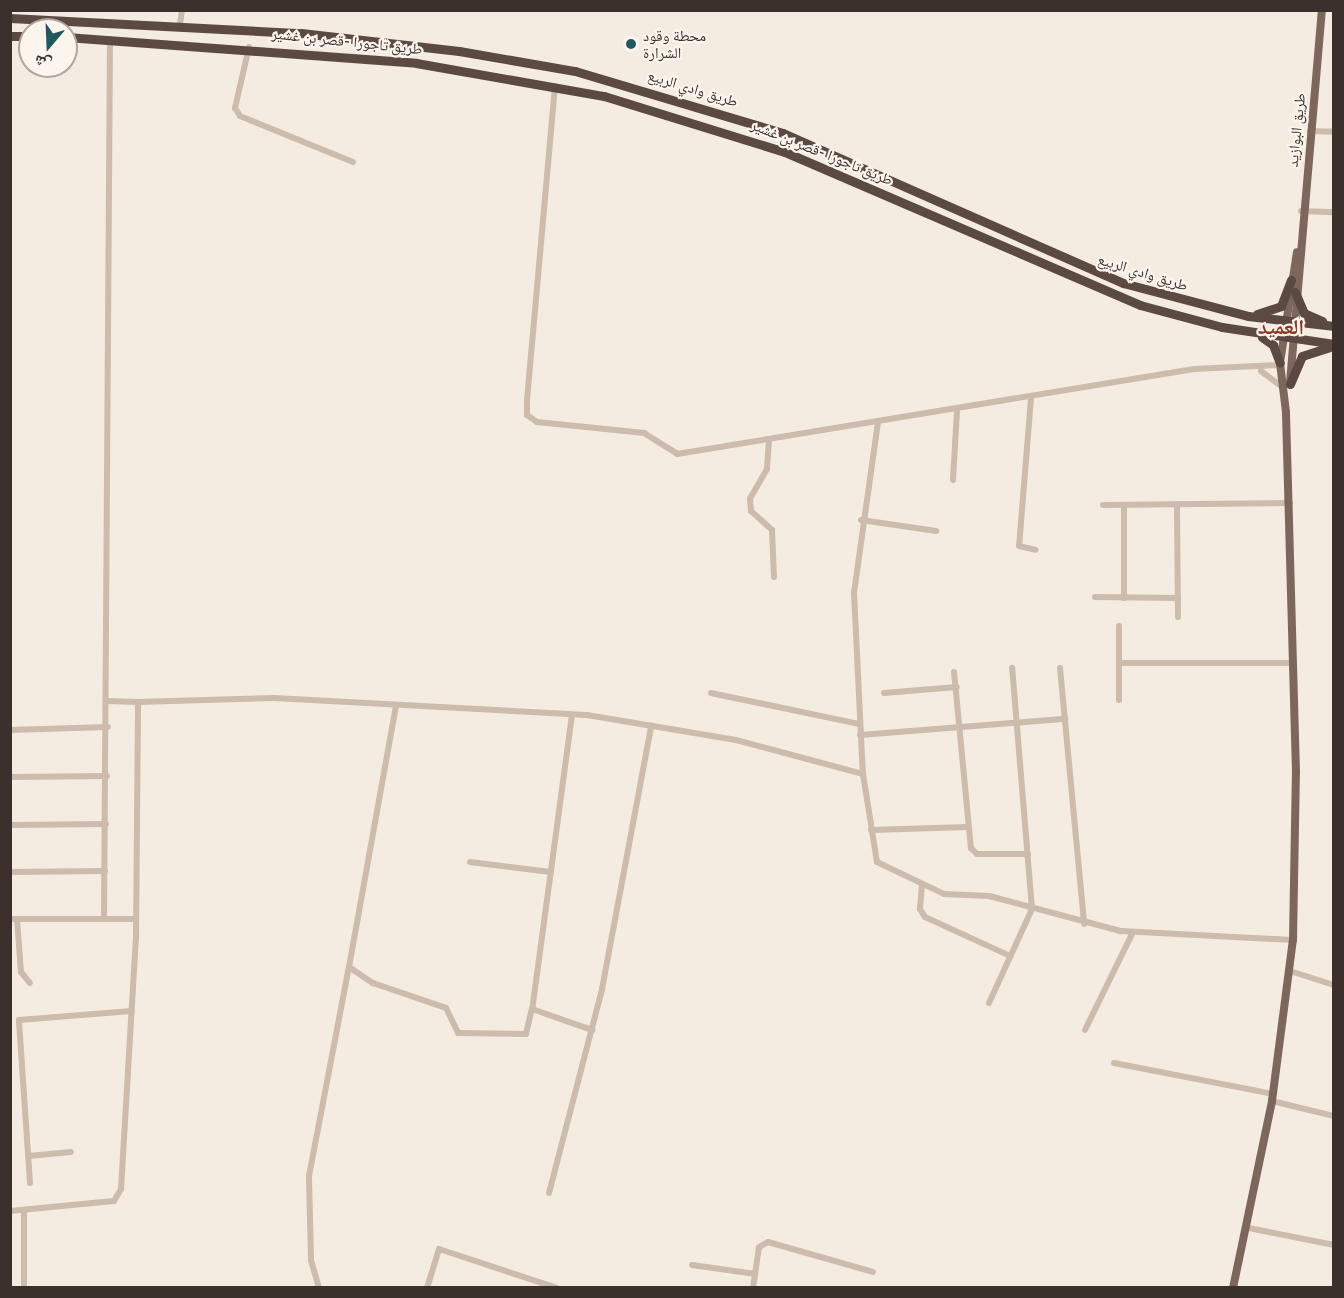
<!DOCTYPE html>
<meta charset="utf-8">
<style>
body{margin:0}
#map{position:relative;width:1344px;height:1298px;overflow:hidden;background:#f4ebe1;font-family:"IBM Plex Sans","Noto Naskh Arabic",sans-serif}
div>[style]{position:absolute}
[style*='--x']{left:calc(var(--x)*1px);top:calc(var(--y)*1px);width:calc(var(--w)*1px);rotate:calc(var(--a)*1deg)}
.minor>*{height:6px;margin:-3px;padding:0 3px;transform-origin:3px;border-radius:3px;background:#cdbbac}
.major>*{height:8px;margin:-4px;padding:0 4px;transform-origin:4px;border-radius:4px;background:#7d675c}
.highway>*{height:9px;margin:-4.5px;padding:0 4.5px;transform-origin:4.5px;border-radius:4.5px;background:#5c4a42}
.dots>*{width:16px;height:16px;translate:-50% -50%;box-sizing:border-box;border:3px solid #fbf5ee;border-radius:50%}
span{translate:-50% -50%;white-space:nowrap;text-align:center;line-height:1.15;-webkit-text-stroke:4.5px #fbf5ee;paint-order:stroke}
.poi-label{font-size:15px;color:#3b302b}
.left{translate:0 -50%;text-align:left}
.street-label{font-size:15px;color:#3b302b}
.district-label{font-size:21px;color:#8c3b22;font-weight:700}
.frame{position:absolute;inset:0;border:12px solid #3b302b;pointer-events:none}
.north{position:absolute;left:18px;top:18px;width:60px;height:60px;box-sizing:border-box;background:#fbf5ee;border:2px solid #aea6a0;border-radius:50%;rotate:199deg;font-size:16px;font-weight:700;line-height:24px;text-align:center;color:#3b302b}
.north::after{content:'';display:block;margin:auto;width:21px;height:27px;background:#1f5a5e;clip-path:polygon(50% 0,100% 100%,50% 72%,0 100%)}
</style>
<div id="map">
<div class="minor">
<div style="--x:180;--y:24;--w:14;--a:-82"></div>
<div style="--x:249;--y:47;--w:63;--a:102.9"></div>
<div style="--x:235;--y:108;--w:9;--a:58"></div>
<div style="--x:240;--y:116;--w:122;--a:22.2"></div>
<div style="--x:555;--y:86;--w:315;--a:95.1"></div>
<div style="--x:527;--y:400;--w:15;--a:90"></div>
<div style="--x:527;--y:415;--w:12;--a:35"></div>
<div style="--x:537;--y:422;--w:108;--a:5.9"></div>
<div style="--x:644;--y:433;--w:39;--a:32"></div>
<div style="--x:677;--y:454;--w:524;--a:-9.34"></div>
<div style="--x:1194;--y:369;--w:86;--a:-2.7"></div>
<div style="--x:1310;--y:131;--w:24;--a:2"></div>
<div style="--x:1301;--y:211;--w:33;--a:2"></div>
<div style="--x:1261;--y:371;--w:25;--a:37"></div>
<div style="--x:1031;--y:398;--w:148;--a:94.6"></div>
<div style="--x:1019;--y:546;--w:17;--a:13"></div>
<div style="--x:878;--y:422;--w:173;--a:98"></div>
<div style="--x:854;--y:593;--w:181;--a:87.2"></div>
<div style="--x:863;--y:774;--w:89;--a:81"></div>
<div style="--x:877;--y:862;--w:74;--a:25.5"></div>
<div style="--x:944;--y:894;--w:45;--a:2.5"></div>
<div style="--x:989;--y:896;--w:137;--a:14.9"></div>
<div style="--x:1121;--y:931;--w:172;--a:3"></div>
<div style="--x:769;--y:440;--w:29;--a:94"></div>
<div style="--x:767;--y:469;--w:34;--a:120"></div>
<div style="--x:750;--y:499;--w:12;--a:85"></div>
<div style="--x:751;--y:511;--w:28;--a:42"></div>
<div style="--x:772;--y:530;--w:47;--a:87.6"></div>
<div style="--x:953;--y:480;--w:70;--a:-86.7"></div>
<div style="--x:1177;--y:504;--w:113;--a:89.5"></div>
<div style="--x:1103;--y:505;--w:187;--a:-0.6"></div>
<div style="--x:861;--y:520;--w:76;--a:8.3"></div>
<div style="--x:1095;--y:597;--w:83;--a:0.7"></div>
<div style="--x:1124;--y:598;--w:93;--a:-90"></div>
<div style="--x:1119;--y:626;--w:74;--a:90"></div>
<div style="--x:1119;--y:663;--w:175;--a:0"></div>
<div style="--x:1060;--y:668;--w:257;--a:84.6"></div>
<div style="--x:954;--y:672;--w:177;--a:84.5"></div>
<div style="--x:971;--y:848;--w:8;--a:45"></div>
<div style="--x:977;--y:854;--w:51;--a:0"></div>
<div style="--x:711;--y:693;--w:152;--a:11.8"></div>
<div style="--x:884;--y:693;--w:73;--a:-4.7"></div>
<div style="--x:107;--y:701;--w:31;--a:2"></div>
<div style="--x:572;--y:715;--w:297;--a:97.7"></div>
<div style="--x:532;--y:1009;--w:64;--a:19.3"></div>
<div style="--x:10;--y:730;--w:98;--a:-1.8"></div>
<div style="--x:860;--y:735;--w:206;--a:-4.5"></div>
<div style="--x:10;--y:777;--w:97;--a:-0.6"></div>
<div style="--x:10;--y:825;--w:96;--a:-0.6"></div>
<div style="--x:871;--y:830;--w:97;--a:-1.8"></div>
<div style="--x:470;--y:862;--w:81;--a:7.1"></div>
<div style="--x:10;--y:872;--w:95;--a:-0.6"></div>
<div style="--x:922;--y:885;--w:24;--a:95"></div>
<div style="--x:920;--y:909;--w:9;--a:58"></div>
<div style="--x:925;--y:917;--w:94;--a:24.6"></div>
<div style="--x:10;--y:919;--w:126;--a:0"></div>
<div style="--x:17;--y:919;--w:53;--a:85.7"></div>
<div style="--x:21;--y:972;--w:14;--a:51"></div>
<div style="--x:104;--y:919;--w:880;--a:-89.61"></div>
<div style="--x:349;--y:967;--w:266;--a:-79.8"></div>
<div style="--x:1290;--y:971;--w:46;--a:17.7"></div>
<div style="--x:989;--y:1003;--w:103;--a:-65.4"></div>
<div style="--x:1032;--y:909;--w:242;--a:-94.7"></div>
<div style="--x:1085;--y:1030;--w:109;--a:-63.9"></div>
<div style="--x:1114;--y:1063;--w:162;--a:11"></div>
<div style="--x:1272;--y:1101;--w:64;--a:13.6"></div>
<div style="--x:29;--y:1156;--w:42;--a:-5.4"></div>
<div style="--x:30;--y:1183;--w:163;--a:-93.9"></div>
<div style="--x:19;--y:1020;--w:113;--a:-4.6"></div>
<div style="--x:549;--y:1193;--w:211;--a:-75.4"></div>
<div style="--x:602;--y:989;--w:268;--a:-79.4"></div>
<div style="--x:10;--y:1211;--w:104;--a:-5.5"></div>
<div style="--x:114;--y:1201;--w:14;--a:-60"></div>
<div style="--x:121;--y:1189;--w:251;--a:-86.6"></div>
<div style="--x:136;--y:938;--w:236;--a:-89.5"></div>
<div style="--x:138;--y:702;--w:136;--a:-1.7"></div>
<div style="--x:274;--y:698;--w:313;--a:3.1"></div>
<div style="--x:587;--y:715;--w:151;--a:9.5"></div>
<div style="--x:736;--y:740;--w:131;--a:15"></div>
<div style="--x:1249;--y:1228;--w:87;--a:11.3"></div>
<div style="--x:692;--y:1265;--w:64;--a:8.1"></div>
<div style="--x:24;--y:1288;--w:76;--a:-90"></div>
<div style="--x:319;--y:1288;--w:29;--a:-106"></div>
<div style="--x:311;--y:1260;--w:84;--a:-91.4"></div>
<div style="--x:309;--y:1176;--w:213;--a:-79.2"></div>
<div style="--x:349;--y:967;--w:29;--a:34"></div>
<div style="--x:373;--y:983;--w:77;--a:18.9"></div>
<div style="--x:446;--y:1008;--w:28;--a:64"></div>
<div style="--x:458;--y:1033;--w:68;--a:0.8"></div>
<div style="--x:526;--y:1034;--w:26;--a:-77"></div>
<div style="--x:427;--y:1288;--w:41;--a:-72.9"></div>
<div style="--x:439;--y:1249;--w:124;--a:18.3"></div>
<div style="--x:753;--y:1288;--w:41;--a:-81.7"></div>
<div style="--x:759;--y:1247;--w:10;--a:-29"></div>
<div style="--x:768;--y:1242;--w:109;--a:15.9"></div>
</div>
<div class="major">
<div style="--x:1290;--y:382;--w:373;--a:-85.1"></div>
<div style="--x:1233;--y:1288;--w:191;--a:-78.2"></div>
<div style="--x:1272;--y:1101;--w:162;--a:-82.6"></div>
<div style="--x:1293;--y:940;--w:168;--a:-89"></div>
<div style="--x:1296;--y:772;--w:360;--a:-91.6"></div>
<div style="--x:1286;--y:412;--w:49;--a:-97"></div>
<div style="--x:1280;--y:363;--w:112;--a:-81.3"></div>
</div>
<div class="highway">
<div style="--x:10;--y:18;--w:291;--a:3"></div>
<div style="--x:301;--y:33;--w:159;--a:6.5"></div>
<div style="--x:459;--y:51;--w:118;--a:9.8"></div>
<div style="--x:575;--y:71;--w:217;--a:16.6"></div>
<div style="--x:783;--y:133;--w:372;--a:23.8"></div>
<div style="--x:1123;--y:283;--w:129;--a:14.8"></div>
<div style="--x:1248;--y:316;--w:87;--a:6.6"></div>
<div style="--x:10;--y:36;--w:20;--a:0"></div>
<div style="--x:66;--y:37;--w:351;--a:4.2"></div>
<div style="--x:416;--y:63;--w:191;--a:10"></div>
<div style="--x:604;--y:96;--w:189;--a:17.2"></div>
<div style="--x:785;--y:152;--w:387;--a:23.3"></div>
<div style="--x:1140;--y:305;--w:85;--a:15"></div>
<div style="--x:1222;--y:327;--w:113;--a:8.6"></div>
<div style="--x:1295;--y:292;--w:23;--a:67"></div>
<div style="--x:1304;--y:313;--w:20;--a:24"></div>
<div style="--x:1257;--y:314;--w:25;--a:-18"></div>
<div style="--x:1281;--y:306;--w:28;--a:-69"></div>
<div style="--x:1262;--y:337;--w:14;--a:36"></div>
<div style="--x:1273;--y:345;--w:19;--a:69"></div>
<div style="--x:1290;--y:384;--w:30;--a:-67"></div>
<div style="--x:1302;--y:356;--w:28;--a:-18"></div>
</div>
<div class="dots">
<div style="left:631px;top:44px;background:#1f5a5e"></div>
</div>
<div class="poi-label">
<span class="left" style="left:643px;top:44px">محطة وقود<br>الشرارة</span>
</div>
<div class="street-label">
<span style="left:347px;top:41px;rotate:6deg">طريق تاجورا -قصر بن غشير</span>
<span style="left:693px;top:88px;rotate:17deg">طريق وادي الربيع</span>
<span style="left:1296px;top:130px;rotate:-84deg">طريق البوازيد</span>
<span style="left:822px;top:152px;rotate:22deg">طريق تاجورا -قصر بن غشير</span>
<span style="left:1143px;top:272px;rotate:17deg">طريق وادي الربيع</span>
</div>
<div class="district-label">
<span style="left:1281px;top:326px">العميد</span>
</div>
<div class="frame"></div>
<div class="north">ش</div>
</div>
